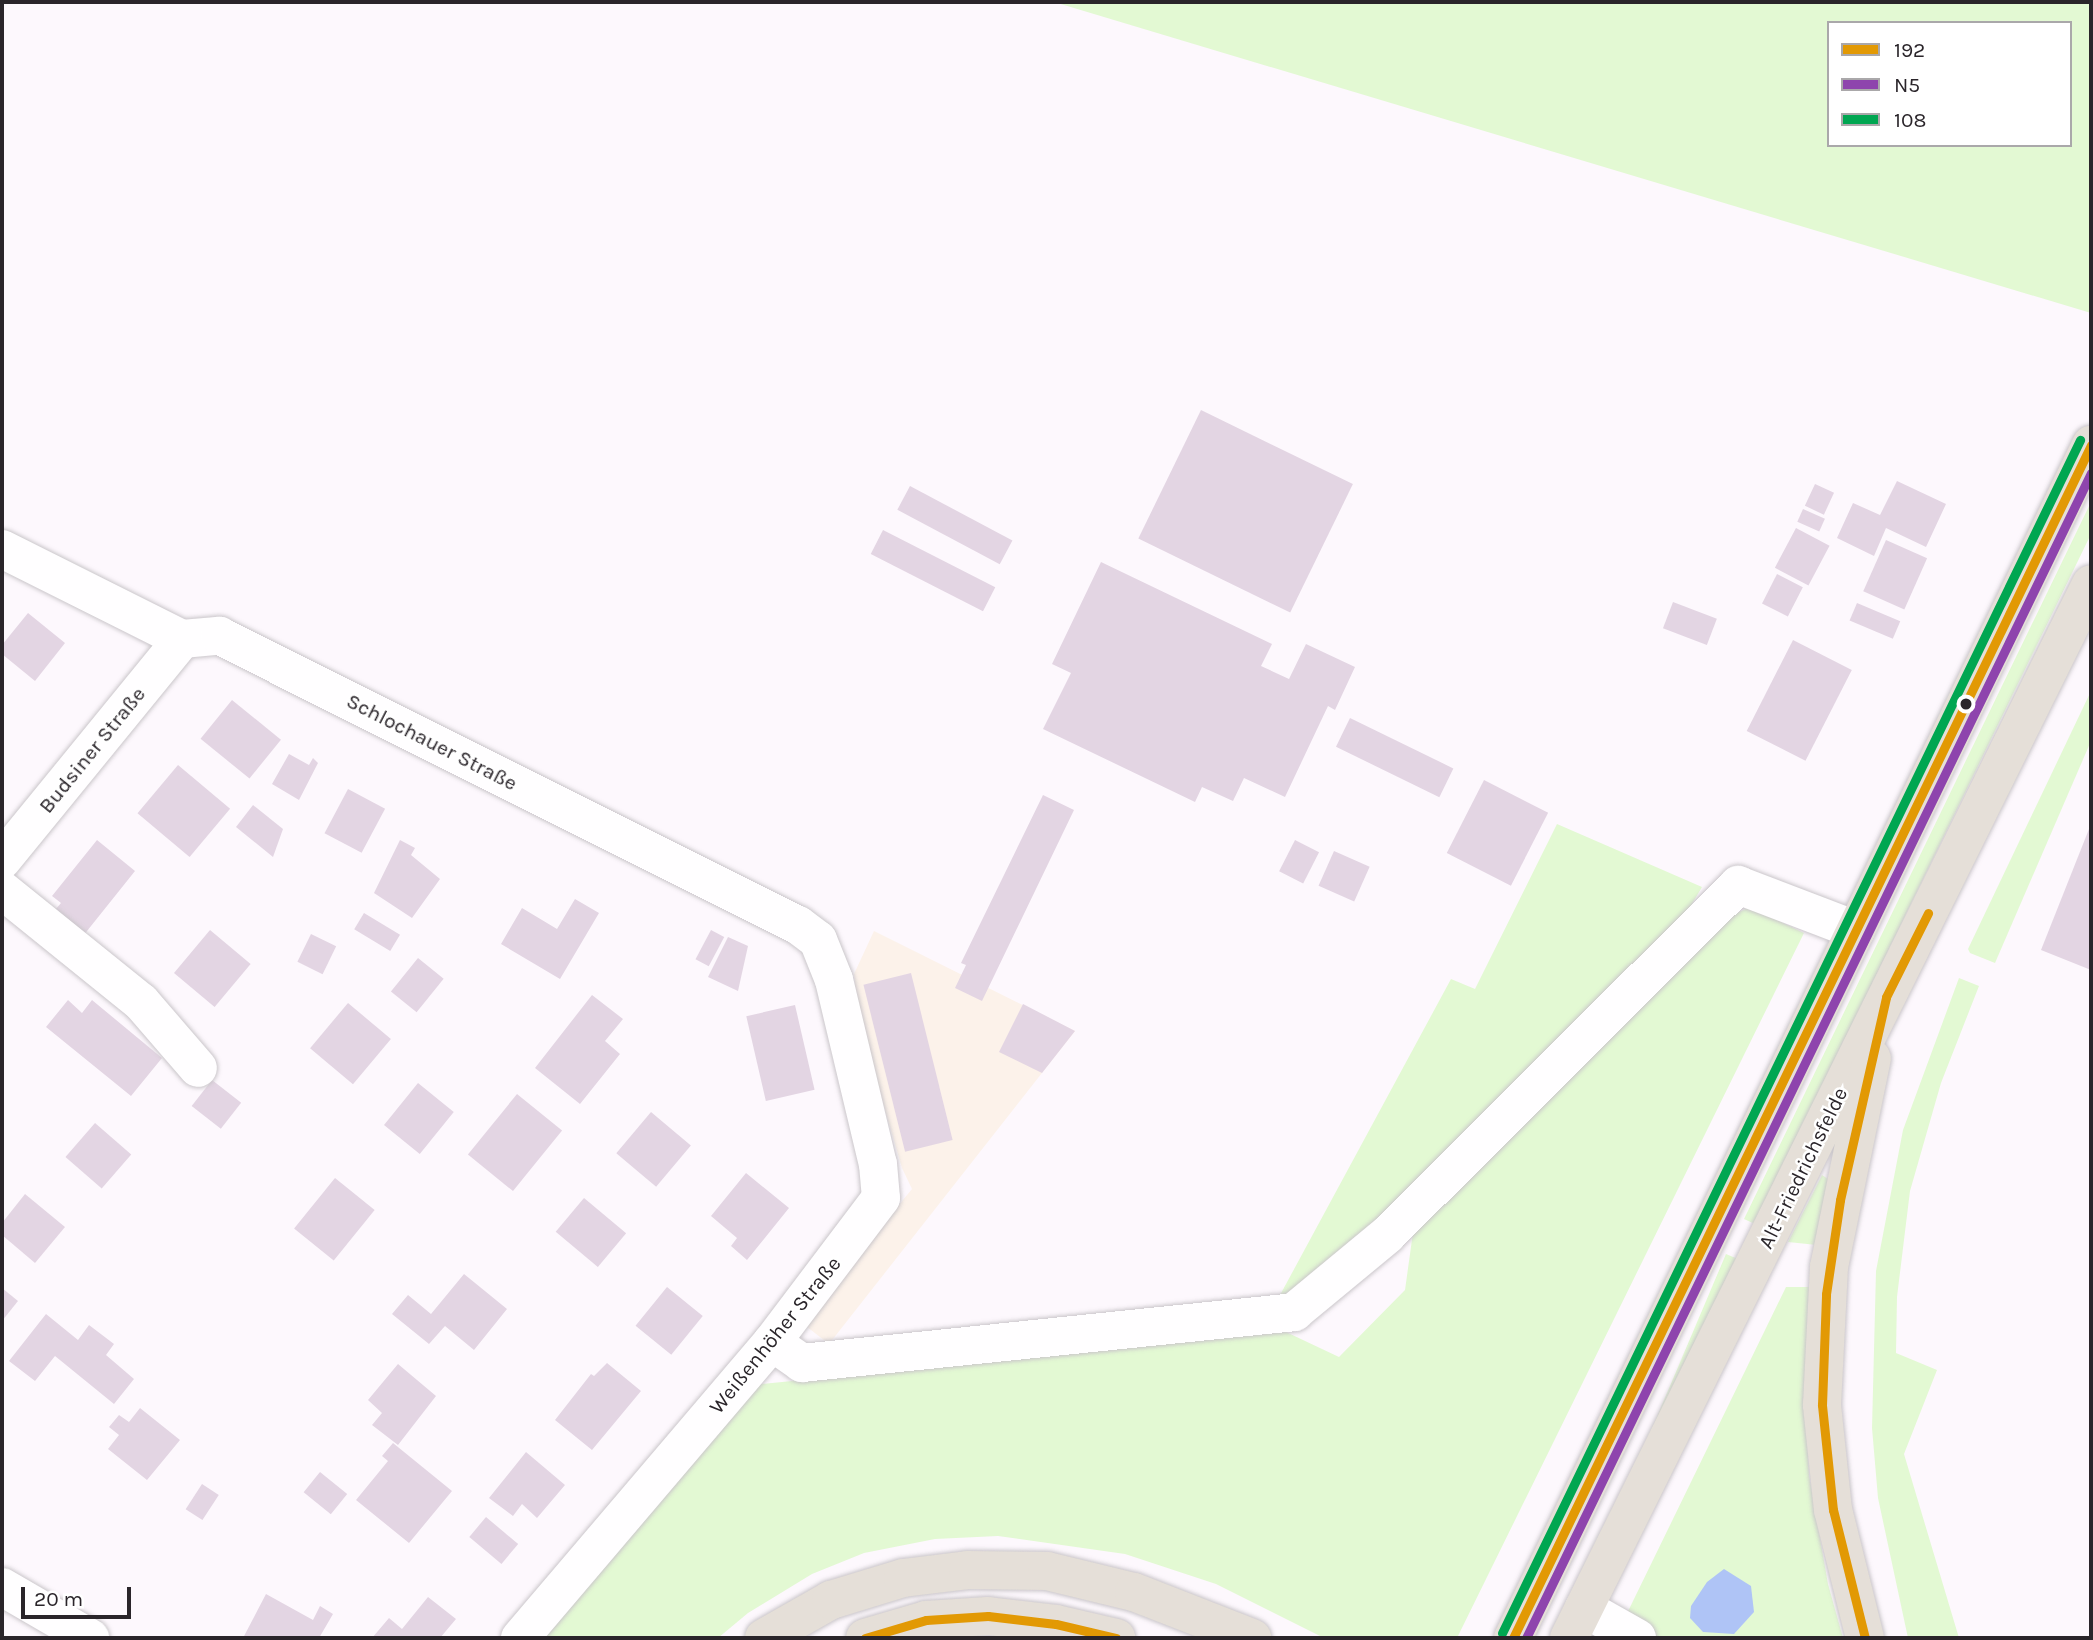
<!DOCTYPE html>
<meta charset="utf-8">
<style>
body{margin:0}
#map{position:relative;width:2093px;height:1640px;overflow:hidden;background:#fdf8fd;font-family:Karla,sans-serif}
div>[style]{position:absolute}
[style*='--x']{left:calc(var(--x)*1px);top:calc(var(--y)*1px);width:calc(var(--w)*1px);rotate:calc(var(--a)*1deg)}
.industrial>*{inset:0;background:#fcf2ea}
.green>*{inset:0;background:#e3f9d3;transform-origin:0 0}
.water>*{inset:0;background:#afc4f6}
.building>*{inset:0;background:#e3d5e3;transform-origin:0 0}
.roads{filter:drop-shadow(0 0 2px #cac6ca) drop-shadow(0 0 2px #cac6ca)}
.minor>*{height:38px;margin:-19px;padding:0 19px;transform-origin:19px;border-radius:19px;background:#fffeff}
.major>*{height:38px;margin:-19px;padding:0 19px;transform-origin:19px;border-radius:19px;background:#e5dfd8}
.bus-1>*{height:9px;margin:-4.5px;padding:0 4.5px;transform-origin:4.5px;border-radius:4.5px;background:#e29904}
.bus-2>*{height:9px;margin:-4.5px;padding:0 4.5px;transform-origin:4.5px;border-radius:4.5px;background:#8e44ad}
.bus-3>*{height:9px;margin:-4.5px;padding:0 4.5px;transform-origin:4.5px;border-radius:4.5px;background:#00a651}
.dots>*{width:19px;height:19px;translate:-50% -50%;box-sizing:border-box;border:4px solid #fff;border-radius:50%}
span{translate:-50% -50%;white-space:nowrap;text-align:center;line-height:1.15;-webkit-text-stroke:5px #fff;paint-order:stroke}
.street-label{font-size:21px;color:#2a252a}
.frame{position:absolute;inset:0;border:4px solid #2a252a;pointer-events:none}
.legend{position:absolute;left:1827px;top:21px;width:245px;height:126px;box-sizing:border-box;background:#fff;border:2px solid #aaa8aa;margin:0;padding:9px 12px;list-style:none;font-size:21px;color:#2a252a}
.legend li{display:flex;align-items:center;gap:14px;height:35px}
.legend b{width:35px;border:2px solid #aaa8aa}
.scale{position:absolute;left:21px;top:1587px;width:110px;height:32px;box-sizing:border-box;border:4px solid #2a252a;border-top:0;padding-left:9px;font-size:21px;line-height:24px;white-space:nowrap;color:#2a252a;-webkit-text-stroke:5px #fff;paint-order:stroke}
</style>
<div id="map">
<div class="industrial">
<div style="clip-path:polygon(874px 931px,1075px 1031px,829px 1344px,802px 1323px,912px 1189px,902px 1168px,858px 1018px,854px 974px)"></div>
</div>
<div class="green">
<div style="clip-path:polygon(evenodd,1054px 2px,2091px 2px,2091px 313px,1054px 2px,1829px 23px,2070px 23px,2070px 145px,1829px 145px,1829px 23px)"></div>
<div style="clip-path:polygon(2091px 502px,2091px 534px,1755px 1224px,1744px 1219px)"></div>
<div style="clip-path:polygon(2091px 691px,2091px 741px,1995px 963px,1970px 953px,1968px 949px)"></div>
<div style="clip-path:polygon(1557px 824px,1702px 887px,1689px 909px,1320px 1277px,1279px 1297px,1451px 979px,1475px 989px)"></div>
<div style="clip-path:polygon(1750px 907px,1804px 933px,1457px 1638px,1324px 1638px,1216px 1584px,1125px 1554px,998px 1536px,935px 1539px,864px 1553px,812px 1574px,748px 1613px,718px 1638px,544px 1638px,752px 1385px,1286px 1332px,1339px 1357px,1405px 1290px,1415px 1218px,1724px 919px)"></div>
<div style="clip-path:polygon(1959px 978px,1979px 986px,1941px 1083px,1910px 1191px,1897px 1297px,1896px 1353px,1937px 1370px,1904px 1454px,1959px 1638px,1908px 1638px,1878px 1498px,1872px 1428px,1876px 1271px,1903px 1130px)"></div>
<div style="clip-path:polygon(1822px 1175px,1828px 1179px,1817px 1245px,1788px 1242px)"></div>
<div style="left:1726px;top:1254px;width:13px;height:427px;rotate:23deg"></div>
<div style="clip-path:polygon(1786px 1287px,1810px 1287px,1805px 1390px,1809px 1475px,1828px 1584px,1843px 1638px,1615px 1638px)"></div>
</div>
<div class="water">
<div style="clip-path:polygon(1724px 1569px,1751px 1586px,1754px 1612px,1734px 1634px,1703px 1632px,1690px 1618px,1691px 1606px,1707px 1582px)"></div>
</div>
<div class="building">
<div style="left:1201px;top:410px;width:169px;height:143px;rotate:26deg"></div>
<div style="clip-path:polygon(1897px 481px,1946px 504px,1926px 547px,1886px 528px,1874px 556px,1837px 538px,1853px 503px,1880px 515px)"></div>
<div style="left:1815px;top:484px;width:21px;height:24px;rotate:25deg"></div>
<div style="left:910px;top:486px;width:116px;height:27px;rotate:28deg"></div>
<div style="left:1803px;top:509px;width:24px;height:14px;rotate:24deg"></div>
<div style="left:1796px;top:528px;width:38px;height:45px;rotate:28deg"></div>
<div style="left:883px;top:530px;width:126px;height:27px;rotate:27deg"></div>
<div style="left:1886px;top:540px;width:45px;height:56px;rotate:24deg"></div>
<div style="clip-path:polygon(1101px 562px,1272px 644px,1261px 666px,1289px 679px,1306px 644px,1355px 667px,1335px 710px,1328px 706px,1285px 797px,1244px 778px,1233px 801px,1202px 787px,1195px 802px,1043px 729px,1071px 673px,1052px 664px)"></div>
<div style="left:1777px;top:574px;width:29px;height:33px;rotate:27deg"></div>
<div style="left:1673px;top:602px;width:47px;height:28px;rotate:21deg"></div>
<div style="left:1857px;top:603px;width:47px;height:19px;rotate:23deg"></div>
<div style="clip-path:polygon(28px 613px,65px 643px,35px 681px,2px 654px,2px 645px)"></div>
<div style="left:1793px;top:640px;width:66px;height:102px;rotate:27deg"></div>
<div style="left:232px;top:700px;width:63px;height:50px;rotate:39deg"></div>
<div style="left:1350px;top:718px;width:115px;height:32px;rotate:26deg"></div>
<div style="clip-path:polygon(289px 754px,309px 765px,313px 758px,318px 763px,299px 800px,272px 784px)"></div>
<div style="left:178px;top:765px;width:68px;height:63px;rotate:40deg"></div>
<div style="left:1484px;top:780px;width:72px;height:82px;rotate:27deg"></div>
<div style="left:348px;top:789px;width:42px;height:50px;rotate:28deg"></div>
<div style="clip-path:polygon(1043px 795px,1074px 810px,982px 1001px,955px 988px,966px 965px,961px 963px)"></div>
<div style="clip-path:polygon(253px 805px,283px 829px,273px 857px,236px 827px)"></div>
<div style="clip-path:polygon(2091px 824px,2091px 970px,2041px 950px)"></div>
<div style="clip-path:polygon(97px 840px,135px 871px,79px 941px,49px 917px,61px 903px,52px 896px)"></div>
<div style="clip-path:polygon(400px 840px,415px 848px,411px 855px,440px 879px,412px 918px,374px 893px)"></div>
<div style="left:1295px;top:840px;width:27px;height:35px;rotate:27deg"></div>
<div style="left:1334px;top:851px;width:39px;height:38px;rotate:24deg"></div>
<div style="clip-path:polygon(575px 899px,599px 913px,560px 979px,501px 944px,522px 908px,557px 929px)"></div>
<div style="left:364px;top:913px;width:42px;height:19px;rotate:31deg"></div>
<div style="left:210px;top:930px;width:53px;height:56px;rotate:40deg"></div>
<div style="left:711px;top:930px;width:15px;height:33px;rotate:28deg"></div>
<div style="left:311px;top:934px;width:28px;height:31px;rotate:26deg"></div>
<div style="clip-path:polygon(728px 937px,748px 946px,738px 991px,708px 977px)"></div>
<div style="left:418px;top:958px;width:33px;height:43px;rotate:39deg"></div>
<div style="left:911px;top:973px;width:172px;height:49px;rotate:76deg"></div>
<div style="clip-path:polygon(592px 995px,623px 1019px,605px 1041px,620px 1054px,580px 1104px,535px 1068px)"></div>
<div style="clip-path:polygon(68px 1000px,82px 1013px,92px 1000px,162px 1058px,131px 1096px,46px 1027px)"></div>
<div style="left:348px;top:1003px;width:56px;height:59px;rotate:40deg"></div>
<div style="clip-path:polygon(1023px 1004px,1075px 1031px,1042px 1073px,999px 1052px)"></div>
<div style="left:795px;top:1005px;width:87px;height:50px;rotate:77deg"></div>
<div style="left:212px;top:1080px;width:37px;height:33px;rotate:38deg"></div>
<div style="left:418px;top:1083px;width:46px;height:54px;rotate:39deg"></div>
<div style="left:517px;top:1094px;width:58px;height:78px;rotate:39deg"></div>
<div style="left:651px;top:1112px;width:52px;height:54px;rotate:40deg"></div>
<div style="left:95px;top:1123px;width:48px;height:45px;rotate:41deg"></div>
<div style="clip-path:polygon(746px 1173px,789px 1208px,747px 1260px,731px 1246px,737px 1238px,711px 1216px)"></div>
<div style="left:335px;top:1178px;width:51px;height:65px;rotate:39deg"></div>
<div style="clip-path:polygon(25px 1194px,65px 1227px,35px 1263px,2px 1235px,2px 1223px)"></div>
<div style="left:584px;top:1198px;width:55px;height:44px;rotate:40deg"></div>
<div style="clip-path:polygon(464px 1274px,507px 1309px,474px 1350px,445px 1326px,429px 1344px,392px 1314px,408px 1295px,431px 1314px)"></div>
<div style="left:667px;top:1287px;width:46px;height:50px;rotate:39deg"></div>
<div style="clip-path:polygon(2px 1288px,18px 1301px,2px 1321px)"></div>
<div style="clip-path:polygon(46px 1314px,78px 1340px,89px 1325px,114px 1344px,106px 1355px,134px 1379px,114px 1404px,55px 1356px,35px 1381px,9px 1361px)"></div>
<div style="clip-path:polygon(607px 1363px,641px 1391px,592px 1450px,555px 1420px,591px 1374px,594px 1376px)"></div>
<div style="clip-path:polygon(398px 1364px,436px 1396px,398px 1445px,372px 1425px,382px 1413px,368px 1400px)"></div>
<div style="clip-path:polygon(140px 1408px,180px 1440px,147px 1480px,108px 1449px,119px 1435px,109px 1427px,119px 1415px,129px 1422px)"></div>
<div style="clip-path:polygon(393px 1443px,452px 1491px,409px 1543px,356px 1500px,388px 1461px,382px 1456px)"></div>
<div style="clip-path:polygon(526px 1452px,565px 1485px,537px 1518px,522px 1504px,513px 1516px,489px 1498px)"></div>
<div style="left:320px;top:1472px;width:35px;height:26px;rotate:39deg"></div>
<div style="left:202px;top:1484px;width:20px;height:30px;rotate:33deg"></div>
<div style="left:486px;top:1517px;width:42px;height:26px;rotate:40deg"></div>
<div style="clip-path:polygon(266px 1594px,313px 1620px,320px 1606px,333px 1614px,319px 1638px,243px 1638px)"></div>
<div style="clip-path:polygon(428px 1597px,456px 1619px,440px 1638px,372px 1638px,389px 1618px,402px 1629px)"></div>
</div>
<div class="roads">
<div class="minor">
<div style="--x:2;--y:549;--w:201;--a:26.6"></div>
<div style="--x:182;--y:639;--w:38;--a:-5"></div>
<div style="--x:220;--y:636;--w:646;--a:26.57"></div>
<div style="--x:798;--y:925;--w:25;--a:37"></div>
<div style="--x:818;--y:940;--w:43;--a:68.2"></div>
<div style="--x:834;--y:980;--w:189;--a:76.6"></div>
<div style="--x:878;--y:1164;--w:34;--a:85"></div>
<div style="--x:881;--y:1198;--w:181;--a:127.1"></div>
<div style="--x:772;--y:1342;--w:389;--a:130.4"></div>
<div style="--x:2;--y:860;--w:285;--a:-50.8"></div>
<div style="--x:2;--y:890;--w:179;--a:38.9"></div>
<div style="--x:141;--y:1002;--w:87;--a:49.2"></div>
<div style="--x:772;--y:1342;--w:37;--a:35"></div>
<div style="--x:802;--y:1363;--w:495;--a:-5.9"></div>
<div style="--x:1294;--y:1312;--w:121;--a:-39.6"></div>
<div style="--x:1387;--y:1235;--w:496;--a:-44.9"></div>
<div style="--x:1738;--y:885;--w:126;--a:20.9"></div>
<div style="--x:2;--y:1587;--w:102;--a:30.1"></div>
<div style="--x:1584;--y:1608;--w:61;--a:29.5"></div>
</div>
<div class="major">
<div style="--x:764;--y:1638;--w:77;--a:-29.6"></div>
<div style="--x:831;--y:1600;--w:75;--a:-17"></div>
<div style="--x:903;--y:1578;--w:65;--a:-7"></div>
<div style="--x:968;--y:1570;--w:79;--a:0.7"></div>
<div style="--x:1047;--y:1571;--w:89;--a:13.6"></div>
<div style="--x:1134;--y:1592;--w:127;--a:21.3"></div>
<div style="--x:865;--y:1638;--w:64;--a:-16.4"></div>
<div style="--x:926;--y:1620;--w:62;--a:-3.7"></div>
<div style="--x:988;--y:1616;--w:68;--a:6.7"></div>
<div style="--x:1056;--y:1624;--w:62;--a:13.1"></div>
<div style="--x:1513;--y:1638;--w:1326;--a:-64.15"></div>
<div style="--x:1569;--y:1638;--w:1176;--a:-63.65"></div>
<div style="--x:1865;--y:1638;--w:132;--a:-104"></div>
<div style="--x:1833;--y:1510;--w:106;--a:-96"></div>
<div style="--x:1822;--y:1405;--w:138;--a:-87.1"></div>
<div style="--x:1829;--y:1267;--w:213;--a:-78.4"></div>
</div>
</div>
<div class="bus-1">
<div style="--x:865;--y:1638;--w:64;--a:-16.4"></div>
<div style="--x:926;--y:1620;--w:62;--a:-3.7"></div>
<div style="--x:988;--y:1616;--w:68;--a:6.7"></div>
<div style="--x:1056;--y:1624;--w:62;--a:13.1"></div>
<div style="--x:1513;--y:1638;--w:1326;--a:-64.15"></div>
<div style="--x:1865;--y:1638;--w:132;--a:-104"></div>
<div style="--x:1833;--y:1510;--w:106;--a:-96"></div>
<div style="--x:1822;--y:1405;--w:111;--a:-87.9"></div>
<div style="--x:1826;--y:1294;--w:95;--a:-81.5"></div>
<div style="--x:1840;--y:1200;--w:208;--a:-77.2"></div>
<div style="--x:1886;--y:997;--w:94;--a:-63.4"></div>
</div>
<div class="bus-2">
<div style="--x:1526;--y:1638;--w:1295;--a:-64.13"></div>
</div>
<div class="bus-3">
<div style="--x:1502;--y:1633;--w:1326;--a:-64.15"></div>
</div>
<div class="dots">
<div style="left:1966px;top:704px;background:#2a252a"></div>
</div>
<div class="street-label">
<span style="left:432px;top:742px;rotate:27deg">Schlochauer Straße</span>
<span style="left:92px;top:750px;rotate:-51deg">Budsiner Straße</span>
<span style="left:1803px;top:1168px;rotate:-64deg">Alt-Friedrichsfelde</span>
<span style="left:775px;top:1335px;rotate:-51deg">Weißenhöher Straße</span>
</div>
<div class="frame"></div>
<ul class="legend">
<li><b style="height:9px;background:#e29904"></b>192</li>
<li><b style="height:9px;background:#8e44ad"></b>N5</li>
<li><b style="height:9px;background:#00a651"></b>108</li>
</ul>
<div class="scale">20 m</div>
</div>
